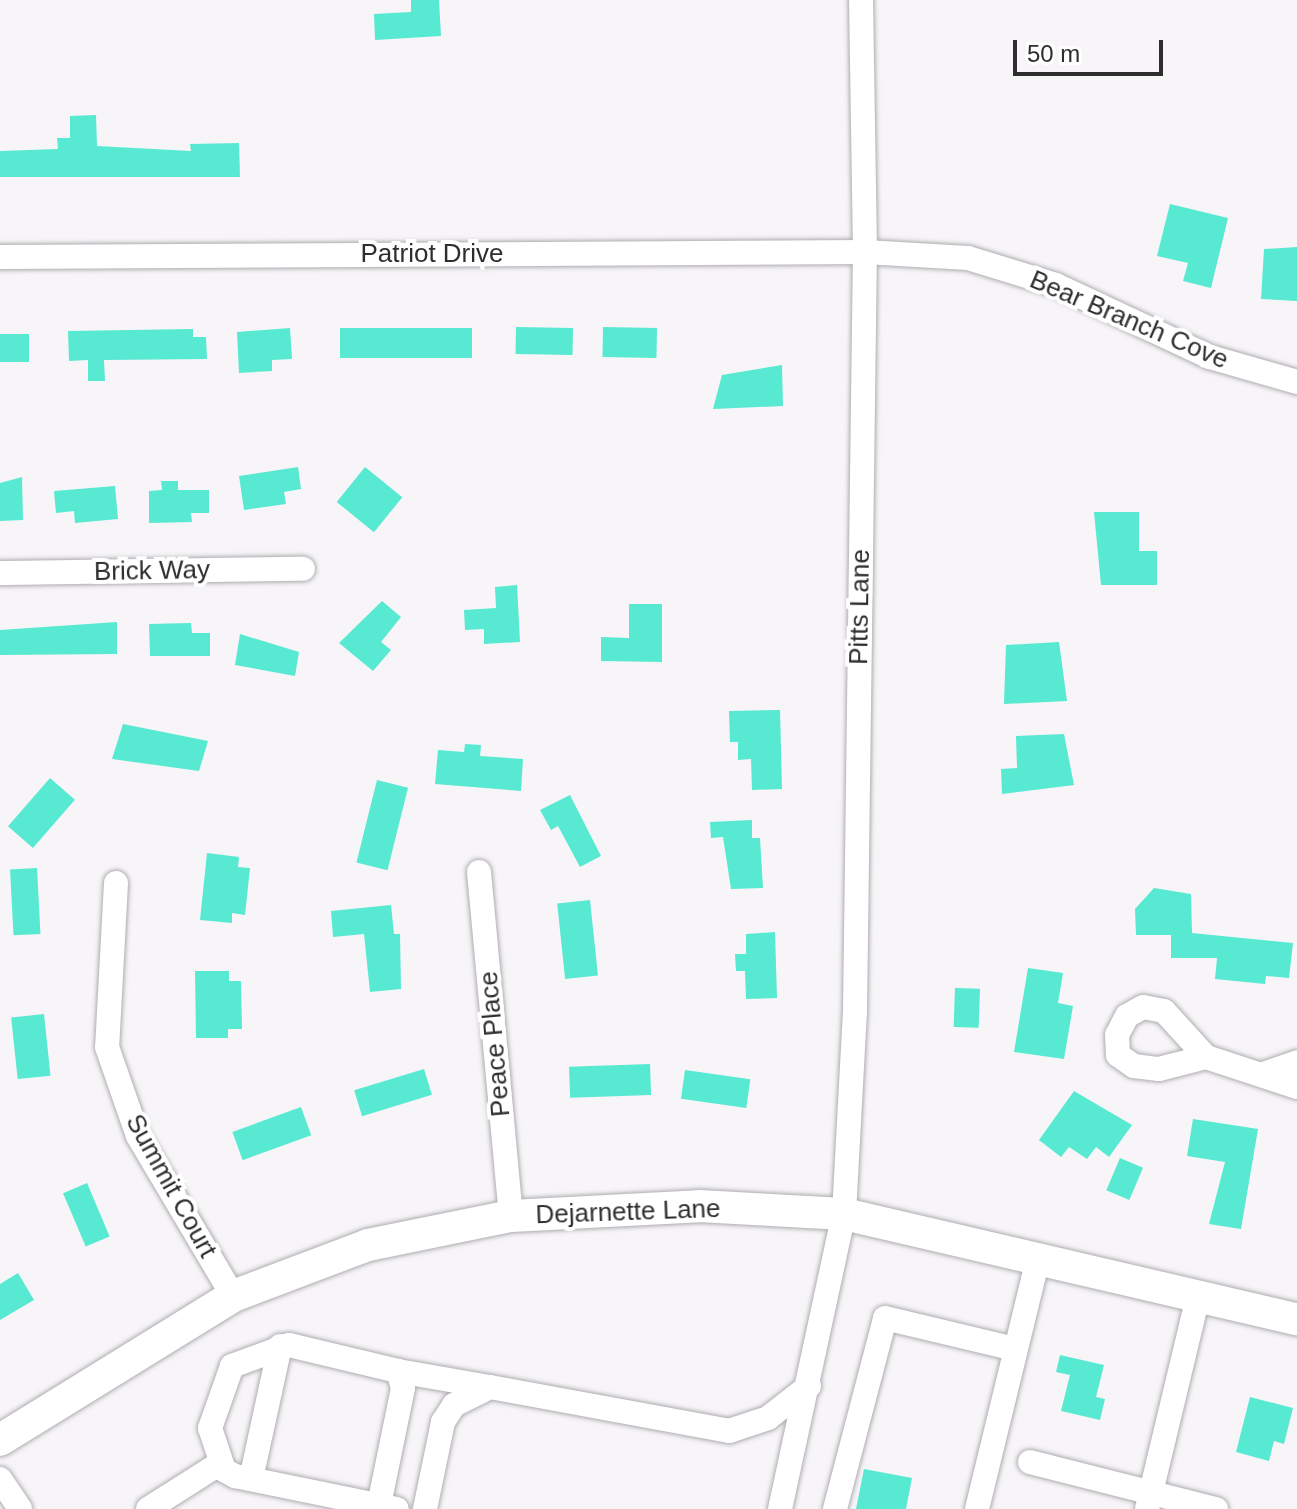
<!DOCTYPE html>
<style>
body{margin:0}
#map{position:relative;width:1297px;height:1509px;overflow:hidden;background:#f7f5f8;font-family:Arial,sans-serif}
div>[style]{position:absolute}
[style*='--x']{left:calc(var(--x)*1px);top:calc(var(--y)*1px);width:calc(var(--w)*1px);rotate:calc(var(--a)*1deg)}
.building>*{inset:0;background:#57e9d1;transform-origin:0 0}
.roads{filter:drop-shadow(0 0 2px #afadb0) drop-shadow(0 0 2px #afadb0)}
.minor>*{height:24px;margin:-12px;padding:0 12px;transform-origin:12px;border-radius:12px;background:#fff}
.major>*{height:32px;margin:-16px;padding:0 16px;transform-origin:16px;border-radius:16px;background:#fff}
span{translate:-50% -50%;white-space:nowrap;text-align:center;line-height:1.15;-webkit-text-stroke:8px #fff;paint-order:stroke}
.street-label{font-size:26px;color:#2f2e2f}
.scale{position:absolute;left:1013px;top:40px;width:150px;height:36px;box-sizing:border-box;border:4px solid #2f2e2f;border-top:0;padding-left:10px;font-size:24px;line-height:28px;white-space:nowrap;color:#2f2e2f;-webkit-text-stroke:6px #fff;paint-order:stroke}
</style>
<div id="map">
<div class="building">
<div style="clip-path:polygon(411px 0,439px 0,441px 36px,375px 40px,374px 14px,411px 12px)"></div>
<div style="clip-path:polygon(96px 115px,97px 146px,191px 151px,190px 144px,239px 143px,240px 177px,0 177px,0 151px,58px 149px,57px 138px,70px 138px,70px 116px)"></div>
<div style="clip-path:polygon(1170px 204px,1228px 218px,1211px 288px,1183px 281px,1188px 263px,1157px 256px)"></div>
<div style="clip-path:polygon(1297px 247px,1297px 301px,1261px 299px,1264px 249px)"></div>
<div style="left:516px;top:327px;width:57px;height:27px;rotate:1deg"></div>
<div style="left:603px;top:327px;width:54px;height:30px;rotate:1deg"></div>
<div style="clip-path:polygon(290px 328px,292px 359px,272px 360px,272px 371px,239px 373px,237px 332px)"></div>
<div style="left:472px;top:328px;width:30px;height:132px;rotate:90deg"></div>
<div style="clip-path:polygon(193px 329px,193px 337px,206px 337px,207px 359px,104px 360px,105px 381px,88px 381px,88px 360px,69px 361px,68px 331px)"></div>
<div style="left:0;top:334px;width:29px;height:28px"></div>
<div style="clip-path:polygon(782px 365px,783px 406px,713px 409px,722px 375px)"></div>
<div style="clip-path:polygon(298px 467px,301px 489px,284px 492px,286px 504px,244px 510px,239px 476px)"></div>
<div style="left:365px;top:467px;width:48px;height:45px;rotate:39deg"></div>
<div style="clip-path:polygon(22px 477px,23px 520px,0 521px,0 483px)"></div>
<div style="clip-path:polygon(161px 481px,178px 481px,178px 490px,209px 490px,209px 513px,191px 513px,192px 522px,149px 523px,149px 491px,162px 490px)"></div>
<div style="clip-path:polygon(115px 486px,118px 519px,75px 523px,74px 511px,56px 513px,54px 491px)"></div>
<div style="clip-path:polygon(1094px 512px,1139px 512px,1139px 551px,1157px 551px,1157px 585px,1101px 585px)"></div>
<div style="clip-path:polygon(517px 585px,520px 642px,484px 644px,484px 629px,465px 630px,464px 610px,496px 608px,495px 587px)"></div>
<div style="clip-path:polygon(382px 601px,401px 617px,381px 642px,391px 650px,373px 671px,339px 643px)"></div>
<div style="clip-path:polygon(629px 604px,662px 604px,662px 662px,601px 661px,601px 637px,629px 638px)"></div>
<div style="clip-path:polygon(117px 622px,117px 654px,0 655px,0 630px)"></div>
<div style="clip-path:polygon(191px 623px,192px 633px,210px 633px,210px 656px,150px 656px,149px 624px)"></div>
<div style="clip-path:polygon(240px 634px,299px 652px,295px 676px,235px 665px)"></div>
<div style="clip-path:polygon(1059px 642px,1067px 701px,1004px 704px,1006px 645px)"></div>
<div style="clip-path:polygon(780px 710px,782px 789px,752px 790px,751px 759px,738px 760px,738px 742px,730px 742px,729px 711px)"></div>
<div style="clip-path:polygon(123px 724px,208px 741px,199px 771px,112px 759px)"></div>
<div style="clip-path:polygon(1064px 734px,1074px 785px,1002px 794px,1001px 769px,1017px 768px,1016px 736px)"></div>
<div style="clip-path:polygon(465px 744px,481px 745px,480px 756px,523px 759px,521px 791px,435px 784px,438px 750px,464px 752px)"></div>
<div style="left:50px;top:778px;width:33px;height:64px;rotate:41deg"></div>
<div style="left:377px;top:780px;width:32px;height:85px;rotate:14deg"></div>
<div style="clip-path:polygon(570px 795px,601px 856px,580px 867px,558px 826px,551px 830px,540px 810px)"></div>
<div style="clip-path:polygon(752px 820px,752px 838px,760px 838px,763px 888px,731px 889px,723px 837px,711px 838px,710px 822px)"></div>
<div style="clip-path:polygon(207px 853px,239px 857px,238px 867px,250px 868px,245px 915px,232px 913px,232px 923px,200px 920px)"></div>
<div style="left:37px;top:868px;width:66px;height:27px;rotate:87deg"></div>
<div style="clip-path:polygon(1154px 888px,1191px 894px,1192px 933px,1293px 943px,1289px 978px,1266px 976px,1265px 984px,1215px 979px,1217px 958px,1171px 958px,1171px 935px,1136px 935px,1135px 909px)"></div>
<div style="left:590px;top:900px;width:76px;height:33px;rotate:84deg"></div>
<div style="clip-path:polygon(391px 905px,394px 934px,400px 934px,401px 989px,370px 992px,364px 934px,333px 937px,331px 911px)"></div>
<div style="clip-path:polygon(775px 932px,777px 998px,746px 999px,745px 971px,736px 971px,735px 954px,746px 954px,746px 934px)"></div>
<div style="clip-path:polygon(1028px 968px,1063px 973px,1058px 1003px,1073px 1006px,1064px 1059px,1014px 1052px)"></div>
<div style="clip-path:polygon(195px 971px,229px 971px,229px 981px,241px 981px,242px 1029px,228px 1029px,228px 1038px,196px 1038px)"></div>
<div style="left:955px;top:988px;width:25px;height:39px;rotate:2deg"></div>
<div style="left:44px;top:1014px;width:62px;height:33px;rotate:84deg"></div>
<div style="left:650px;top:1064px;width:31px;height:81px;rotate:88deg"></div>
<div style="left:424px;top:1069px;width:27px;height:73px;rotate:73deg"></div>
<div style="left:685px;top:1070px;width:66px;height:29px;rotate:8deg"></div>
<div style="clip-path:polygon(1074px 1091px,1132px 1125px,1109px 1157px,1096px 1147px,1087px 1159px,1069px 1147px,1061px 1157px,1039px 1140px)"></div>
<div style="left:301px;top:1107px;width:30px;height:73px;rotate:70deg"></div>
<div style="clip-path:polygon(1193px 1119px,1258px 1129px,1241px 1229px,1209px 1224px,1225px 1162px,1187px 1156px)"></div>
<div style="left:1120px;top:1158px;width:25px;height:35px;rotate:23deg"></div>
<div style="left:87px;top:1183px;width:58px;height:26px;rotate:67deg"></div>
<div style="clip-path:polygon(18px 1273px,34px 1300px,0 1320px,0 1284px)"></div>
<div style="clip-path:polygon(1060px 1355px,1104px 1365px,1096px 1397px,1105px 1399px,1100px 1420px,1061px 1411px,1070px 1375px,1056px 1372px)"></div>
<div style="clip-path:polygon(1250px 1397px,1293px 1408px,1284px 1444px,1274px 1441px,1269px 1461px,1236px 1452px)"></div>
<div style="clip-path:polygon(864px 1469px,912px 1478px,906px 1509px,856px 1509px)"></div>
</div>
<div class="roads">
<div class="minor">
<div style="--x:0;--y:257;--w:865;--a:-0.33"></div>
<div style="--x:865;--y:252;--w:103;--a:3.3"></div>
<div style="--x:968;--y:258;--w:92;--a:17.1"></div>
<div style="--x:1056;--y:285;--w:170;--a:25.1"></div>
<div style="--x:1210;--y:357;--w:91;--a:16"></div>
<div style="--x:0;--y:573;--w:303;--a:-0.8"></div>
<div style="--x:479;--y:872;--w:345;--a:84.7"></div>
<div style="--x:116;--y:883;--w:164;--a:93.1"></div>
<div style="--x:107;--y:1047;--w:94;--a:70.8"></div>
<div style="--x:138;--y:1136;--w:186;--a:59.3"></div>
<div style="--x:1206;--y:1057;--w:62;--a:-132.4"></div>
<div style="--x:1164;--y:1011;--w:21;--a:-169"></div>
<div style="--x:1143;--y:1007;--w:18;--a:151"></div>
<div style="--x:1127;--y:1016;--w:21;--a:118"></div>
<div style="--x:1117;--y:1035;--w:20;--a:87"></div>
<div style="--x:1118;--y:1055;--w:19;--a:35"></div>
<div style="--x:1134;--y:1066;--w:25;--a:7"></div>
<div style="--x:1159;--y:1069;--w:49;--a:-14.3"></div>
<div style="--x:1206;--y:1057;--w:96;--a:18.2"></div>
<div style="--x:1263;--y:1074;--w:36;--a:-19"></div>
<div style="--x:398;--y:1371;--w:93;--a:9.9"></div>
<div style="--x:1030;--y:1462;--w:192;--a:14.2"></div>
<div style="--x:0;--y:1479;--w:36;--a:56"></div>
<div style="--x:251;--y:1479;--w:136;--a:-77.7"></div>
<div style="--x:379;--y:1505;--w:119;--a:-78.4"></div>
<div style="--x:403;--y:1388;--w:18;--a:-106"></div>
<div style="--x:398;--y:1371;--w:112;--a:-166.6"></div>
<div style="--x:289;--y:1345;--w:61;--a:159.8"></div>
<div style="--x:232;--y:1366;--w:66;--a:109.5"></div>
<div style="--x:210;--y:1428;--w:44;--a:71.6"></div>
<div style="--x:224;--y:1470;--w:13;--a:29"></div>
<div style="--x:235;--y:1476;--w:165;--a:11.5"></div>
<div style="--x:148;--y:1509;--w:84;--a:-32.4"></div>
<div style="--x:425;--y:1509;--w:89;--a:-78.3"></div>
<div style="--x:443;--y:1422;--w:20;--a:-57"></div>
<div style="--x:454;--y:1405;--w:40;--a:-26.6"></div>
<div style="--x:490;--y:1387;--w:243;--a:10.4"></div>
<div style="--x:729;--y:1431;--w:41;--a:-18.4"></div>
<div style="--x:768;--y:1418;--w:52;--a:-38"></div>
<div style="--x:780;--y:1509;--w:302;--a:-77.8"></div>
<div style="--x:844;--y:1214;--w:202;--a:-86.9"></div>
<div style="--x:855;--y:1012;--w:760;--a:-89.25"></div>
<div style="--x:865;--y:252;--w:252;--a:-90.9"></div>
<div style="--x:835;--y:1509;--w:197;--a:-75.3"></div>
<div style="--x:885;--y:1318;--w:134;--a:13.4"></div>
<div style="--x:977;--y:1509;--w:257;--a:-76.3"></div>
<div style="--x:1147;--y:1509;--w:219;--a:-76.5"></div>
</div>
<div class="major">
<div style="--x:0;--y:1440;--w:274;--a:-31.7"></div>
<div style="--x:233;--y:1296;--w:144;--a:-20.7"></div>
<div style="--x:368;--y:1245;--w:146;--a:-11.5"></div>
<div style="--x:511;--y:1216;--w:188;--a:-3"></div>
<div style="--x:699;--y:1206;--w:145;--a:3.2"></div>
<div style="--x:844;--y:1214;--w:465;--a:13.1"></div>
</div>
</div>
<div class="street-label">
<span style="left:432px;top:254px">Patriot Drive</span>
<span style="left:1129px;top:320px;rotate:23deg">Bear Branch Cove</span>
<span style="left:152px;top:571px;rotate:-1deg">Brick Way</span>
<span style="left:860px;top:607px;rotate:-89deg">Pitts Lane</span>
<span style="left:495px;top:1044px;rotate:-95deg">Peace Place</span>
<span style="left:171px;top:1186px;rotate:61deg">Summit Court</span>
<span style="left:628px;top:1212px;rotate:-2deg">Dejarnette Lane</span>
</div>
<div class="scale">50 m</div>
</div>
